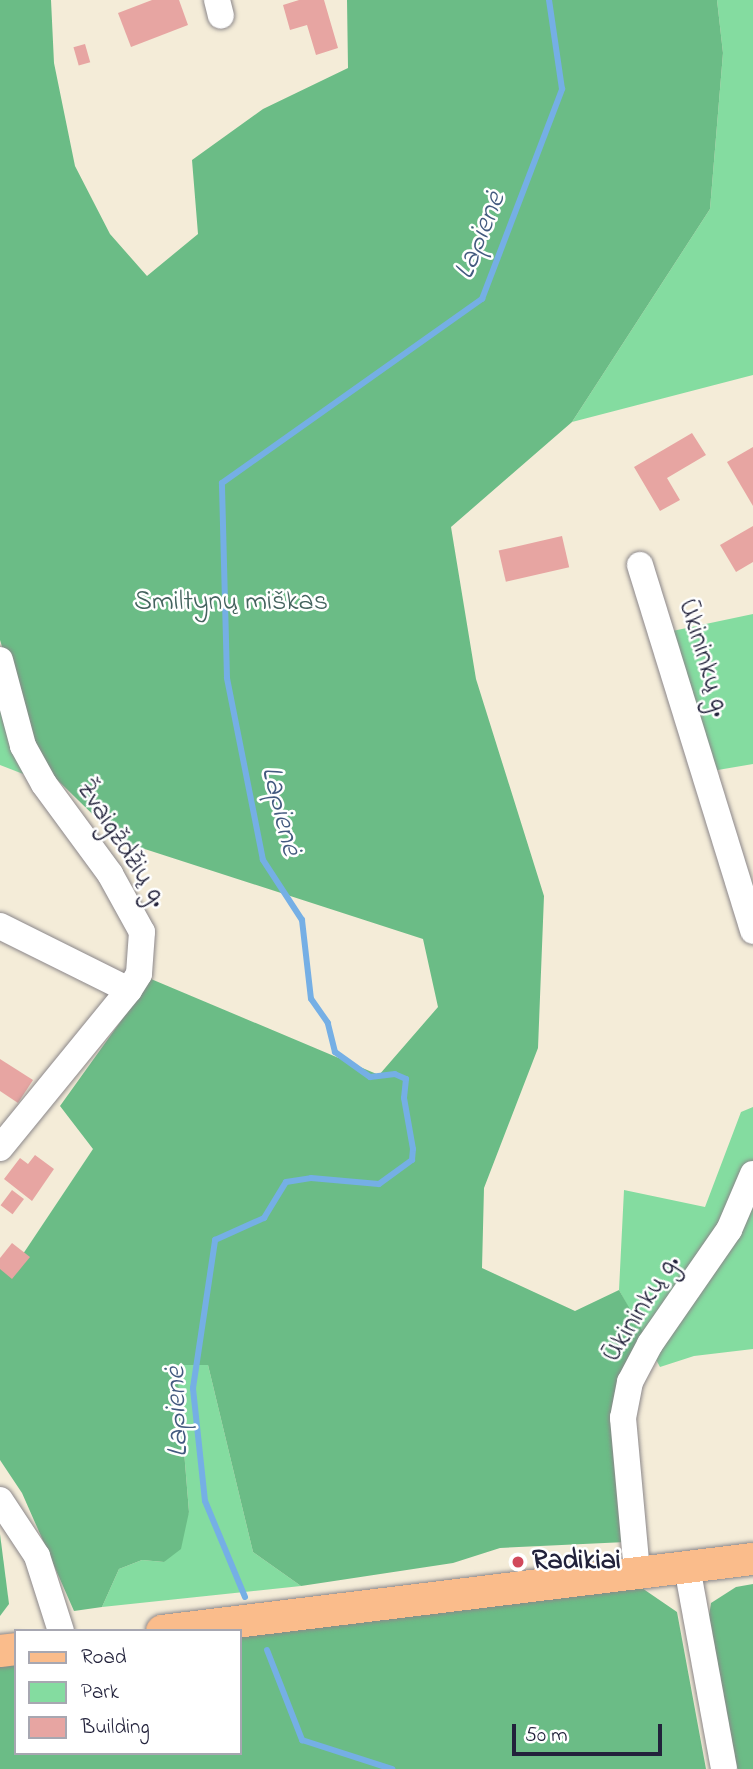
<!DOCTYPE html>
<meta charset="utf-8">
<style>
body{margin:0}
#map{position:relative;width:753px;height:1769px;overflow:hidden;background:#f4ecd8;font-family:"Indie Flower",sans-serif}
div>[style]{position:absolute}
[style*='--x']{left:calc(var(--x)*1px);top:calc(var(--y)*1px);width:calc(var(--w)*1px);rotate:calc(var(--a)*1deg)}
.green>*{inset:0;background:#84dca0}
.forest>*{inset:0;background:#6bbc86}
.stream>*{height:6px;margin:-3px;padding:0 3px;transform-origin:3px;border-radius:3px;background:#75afe5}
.building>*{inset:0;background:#e7a5a2;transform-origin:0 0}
.roads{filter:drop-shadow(0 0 2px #8b878a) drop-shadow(0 0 2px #8b878a)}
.minor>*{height:26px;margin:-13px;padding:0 13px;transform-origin:13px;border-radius:13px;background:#fff}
.major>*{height:32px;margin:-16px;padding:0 16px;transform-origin:16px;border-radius:16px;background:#fabc8b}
.dots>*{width:19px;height:19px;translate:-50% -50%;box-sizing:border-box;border:4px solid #fff;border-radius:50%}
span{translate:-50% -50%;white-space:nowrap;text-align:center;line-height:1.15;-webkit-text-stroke:5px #fff;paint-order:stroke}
.park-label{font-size:28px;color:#44635e}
.street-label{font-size:28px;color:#22223b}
.poi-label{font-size:28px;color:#22223b;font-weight:700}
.left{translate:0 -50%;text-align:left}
.water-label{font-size:30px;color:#435a7f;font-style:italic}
.legend{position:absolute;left:14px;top:1629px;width:228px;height:126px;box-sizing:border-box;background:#fff;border:2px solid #a7a7b1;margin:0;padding:9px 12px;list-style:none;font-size:21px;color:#22223b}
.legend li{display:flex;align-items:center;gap:14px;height:35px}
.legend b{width:35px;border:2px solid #a7a7b1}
.scale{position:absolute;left:512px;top:1724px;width:150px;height:32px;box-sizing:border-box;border:4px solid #22223b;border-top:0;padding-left:9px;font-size:21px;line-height:24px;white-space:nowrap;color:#22223b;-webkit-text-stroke:5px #fff;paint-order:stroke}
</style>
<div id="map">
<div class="green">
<div style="clip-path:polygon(717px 0,753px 0,753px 375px,572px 422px,710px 209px,723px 53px)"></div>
<div style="clip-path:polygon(753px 614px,753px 764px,706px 772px,663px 633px)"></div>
<div style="clip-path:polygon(0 704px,31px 777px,0 765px)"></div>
<div style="clip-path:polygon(753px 1107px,753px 1349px,694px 1356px,660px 1367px,619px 1290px,624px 1190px,705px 1207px,741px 1112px)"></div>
<div style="clip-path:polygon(177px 1365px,208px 1365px,253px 1552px,301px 1586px,102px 1607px,119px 1569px,142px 1560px,164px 1562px,189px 1512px)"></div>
</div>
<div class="forest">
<div style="clip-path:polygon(0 0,51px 0,54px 63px,75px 166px,110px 234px,147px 276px,198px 234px,192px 160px,263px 109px,348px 68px,347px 0,717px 0,723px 53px,710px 209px,572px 422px,451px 527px,476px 679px,544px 896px,538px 1048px,484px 1188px,482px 1268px,575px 1311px,619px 1290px,650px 1344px,627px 1371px,626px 1542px,500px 1548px,453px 1563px,301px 1586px,253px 1552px,208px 1365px,177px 1365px,189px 1512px,181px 1549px,164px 1562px,142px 1560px,119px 1569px,102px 1607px,74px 1611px,22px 1493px,0 1460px,0 1261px,23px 1254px,93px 1149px,60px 1106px,151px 979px,379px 1075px,438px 1007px,423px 939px,120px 841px,36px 759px,0 640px)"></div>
<div style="clip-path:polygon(0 1534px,9px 1604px,0 1616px)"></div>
<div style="clip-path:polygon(753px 1584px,753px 1769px,731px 1769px,707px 1629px,711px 1603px,736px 1587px)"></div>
<div style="clip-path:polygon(639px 1586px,677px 1612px,706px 1769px,0 1769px,0 1662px,16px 1660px,16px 1753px,240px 1753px,240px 1631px)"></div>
</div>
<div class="stream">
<div style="--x:245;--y:1597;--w:104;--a:-112.6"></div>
<div style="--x:205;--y:1501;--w:114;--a:-96.1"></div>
<div style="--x:193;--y:1388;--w:150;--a:-81.5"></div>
<div style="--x:215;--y:1240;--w:54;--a:-24.2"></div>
<div style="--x:264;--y:1218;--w:42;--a:-58.6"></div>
<div style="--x:286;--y:1182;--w:25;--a:-9"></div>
<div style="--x:311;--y:1178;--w:68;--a:5"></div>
<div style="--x:379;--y:1184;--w:41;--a:-36"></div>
<div style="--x:412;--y:1160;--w:11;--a:-85"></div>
<div style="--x:413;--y:1149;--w:52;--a:-100"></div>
<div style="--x:404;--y:1098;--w:19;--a:-84"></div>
<div style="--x:406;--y:1079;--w:12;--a:-156"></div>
<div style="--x:395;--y:1074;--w:25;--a:173"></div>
<div style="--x:370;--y:1077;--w:43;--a:-144.5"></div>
<div style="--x:335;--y:1052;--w:30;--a:-104"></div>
<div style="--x:328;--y:1023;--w:29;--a:-125"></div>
<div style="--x:311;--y:999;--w:80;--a:-96.5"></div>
<div style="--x:302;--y:920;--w:72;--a:-123"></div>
<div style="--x:263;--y:860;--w:186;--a:-101.2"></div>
<div style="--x:227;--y:678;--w:195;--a:-91.5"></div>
<div style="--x:222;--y:483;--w:319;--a:-35.3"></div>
<div style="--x:482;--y:299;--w:225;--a:-69.1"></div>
<div style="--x:562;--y:89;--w:90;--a:-98.3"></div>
<div style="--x:267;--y:1650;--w:97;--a:68.7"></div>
<div style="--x:302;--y:1740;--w:95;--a:17.9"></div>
</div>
<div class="building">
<div style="clip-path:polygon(152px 0,179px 0,188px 25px,131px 47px,118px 13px)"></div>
<div style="clip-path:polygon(299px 0,324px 0,338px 48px,316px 55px,307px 25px,290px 30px,283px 5px)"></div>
<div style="left:85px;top:44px;width:19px;height:12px;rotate:74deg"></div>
<div style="clip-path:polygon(692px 433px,706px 455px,667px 478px,680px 500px,660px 511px,634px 467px)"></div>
<div style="clip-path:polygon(753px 447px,753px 506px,727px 462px)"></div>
<div style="clip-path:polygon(753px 526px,753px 562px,736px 572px,720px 545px)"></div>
<div style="left:562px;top:536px;width:32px;height:65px;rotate:77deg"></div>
<div style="clip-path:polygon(0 1059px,33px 1080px,18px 1103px,0 1091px)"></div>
<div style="clip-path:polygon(35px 1155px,54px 1169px,32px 1201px,4px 1179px,20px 1158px,28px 1164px)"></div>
<div style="left:12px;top:1190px;width:15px;height:19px;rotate:37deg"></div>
<div style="clip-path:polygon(12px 1243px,30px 1257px,12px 1279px,0 1269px,0 1258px)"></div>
</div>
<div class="roads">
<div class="minor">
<div style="--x:217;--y:0;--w:16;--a:76"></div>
<div style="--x:640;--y:565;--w:383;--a:72.8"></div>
<div style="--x:0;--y:660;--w:89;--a:75"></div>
<div style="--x:23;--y:746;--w:43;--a:61.1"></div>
<div style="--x:44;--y:784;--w:112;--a:53.7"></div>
<div style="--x:110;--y:874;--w:66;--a:61.1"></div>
<div style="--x:142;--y:932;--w:42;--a:94.1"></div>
<div style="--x:139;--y:974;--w:19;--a:122"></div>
<div style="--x:129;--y:990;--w:204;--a:129.2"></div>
<div style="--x:0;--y:926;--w:144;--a:26.4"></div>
<div style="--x:0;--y:1500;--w:67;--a:56.5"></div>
<div style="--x:37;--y:1556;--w:79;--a:72.3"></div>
<div style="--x:687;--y:1567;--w:205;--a:79.6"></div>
<div style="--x:637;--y:1572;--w:155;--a:-95.2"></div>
<div style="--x:623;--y:1418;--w:37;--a:-79"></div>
<div style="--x:630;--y:1382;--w:43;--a:-62.2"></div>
<div style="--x:650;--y:1344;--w:139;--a:-55.3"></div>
<div style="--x:729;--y:1230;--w:61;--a:-66.8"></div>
</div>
<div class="major">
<div style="--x:162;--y:1631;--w:595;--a:-6.95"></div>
<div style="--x:0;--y:1651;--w:16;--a:-7"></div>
</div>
</div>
<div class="dots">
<div style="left:518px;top:1562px;background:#d1495b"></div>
</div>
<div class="park-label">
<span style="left:231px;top:603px">Smiltynų miškas</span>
</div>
<div class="street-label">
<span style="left:703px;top:658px;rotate:73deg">Ūkininkų g.</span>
<span style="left:121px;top:844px;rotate:57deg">Žvaigždžių g.</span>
<span style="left:642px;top:1309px;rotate:-58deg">Ūkininkų g.</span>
</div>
<div class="poi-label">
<span class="left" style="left:532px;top:1562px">Radikiai</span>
</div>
<div class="water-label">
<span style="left:481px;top:236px;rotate:-68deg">Lapienė</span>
<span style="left:280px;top:811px;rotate:76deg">Lapienė</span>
<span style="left:178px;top:1412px;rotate:-92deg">Lapienė</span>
</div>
<ul class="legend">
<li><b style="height:9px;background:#fabc8b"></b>Road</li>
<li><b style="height:19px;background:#84dca0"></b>Park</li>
<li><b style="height:19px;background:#e7a5a2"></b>Building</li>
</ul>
<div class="scale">50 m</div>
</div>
